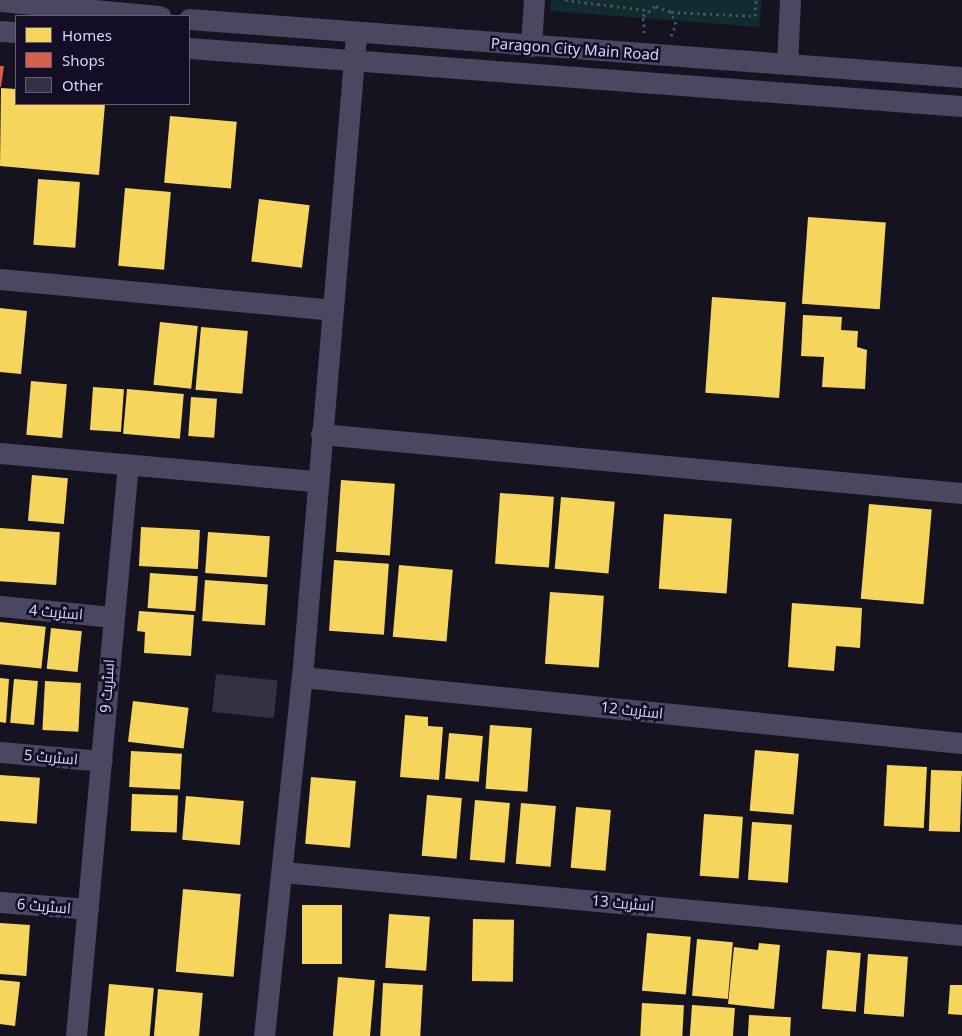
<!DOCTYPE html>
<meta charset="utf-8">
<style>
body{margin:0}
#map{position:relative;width:962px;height:1036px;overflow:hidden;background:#161320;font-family:"Noto Sans",Cairo,sans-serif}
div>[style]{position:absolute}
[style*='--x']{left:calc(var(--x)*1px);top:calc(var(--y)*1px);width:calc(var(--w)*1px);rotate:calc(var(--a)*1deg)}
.green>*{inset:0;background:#112b2e}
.homes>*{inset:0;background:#f6d55c;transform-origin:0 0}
.shops>*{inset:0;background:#d6604d}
.building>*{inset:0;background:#343142;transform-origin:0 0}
.path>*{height:3px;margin-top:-1.5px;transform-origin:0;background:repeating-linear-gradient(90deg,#445261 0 2.5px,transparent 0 6.5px)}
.minor>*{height:21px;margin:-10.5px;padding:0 10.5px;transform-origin:10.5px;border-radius:10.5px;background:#4a4761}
span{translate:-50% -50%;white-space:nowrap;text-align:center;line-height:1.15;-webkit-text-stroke:5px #130d26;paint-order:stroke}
.street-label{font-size:15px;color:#dad2ff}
.legend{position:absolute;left:15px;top:15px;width:175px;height:90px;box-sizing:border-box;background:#130d26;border:1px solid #635c7d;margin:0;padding:6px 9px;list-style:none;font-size:15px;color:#dad2ff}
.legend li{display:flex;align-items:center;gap:10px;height:25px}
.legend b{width:25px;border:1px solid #635c7d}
</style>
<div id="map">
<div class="green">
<div style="clip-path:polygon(551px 0,762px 0,759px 27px,550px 11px)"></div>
</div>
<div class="homes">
<div style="clip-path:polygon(1px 88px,16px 89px,16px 104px,105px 104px,99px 175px,0 166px)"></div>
<div style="left:170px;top:116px;width:67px;height:67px;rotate:5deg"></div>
<div style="left:38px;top:179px;width:42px;height:66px;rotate:4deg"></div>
<div style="left:125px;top:188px;width:46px;height:78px;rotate:5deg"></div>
<div style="left:259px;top:199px;width:51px;height:63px;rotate:7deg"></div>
<div style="left:808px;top:217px;width:78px;height:87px;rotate:4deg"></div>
<div style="left:712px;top:297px;width:74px;height:96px;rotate:4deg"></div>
<div style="clip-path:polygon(0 308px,27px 311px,21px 374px,0 372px)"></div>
<div style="clip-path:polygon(803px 315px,842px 317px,841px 330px,858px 331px,857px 347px,867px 350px,865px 389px,822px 387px,824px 357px,801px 356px)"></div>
<div style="left:160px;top:322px;width:38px;height:63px;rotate:6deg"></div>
<div style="left:201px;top:327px;width:47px;height:63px;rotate:5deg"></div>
<div style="left:31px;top:381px;width:36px;height:54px;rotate:5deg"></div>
<div style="left:93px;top:387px;width:31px;height:43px;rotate:4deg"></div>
<div style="left:127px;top:389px;width:57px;height:45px;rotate:5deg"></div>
<div style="left:191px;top:397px;width:26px;height:39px;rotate:4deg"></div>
<div style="left:32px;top:475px;width:36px;height:46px;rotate:5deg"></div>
<div style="left:341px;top:480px;width:54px;height:72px;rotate:4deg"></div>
<div style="left:500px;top:493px;width:54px;height:71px;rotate:4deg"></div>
<div style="left:561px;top:497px;width:54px;height:72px;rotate:5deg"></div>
<div style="left:869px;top:504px;width:63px;height:95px;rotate:5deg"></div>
<div style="left:664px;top:514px;width:68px;height:75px;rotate:4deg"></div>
<div style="left:141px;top:527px;width:59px;height:39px;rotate:3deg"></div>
<div style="left:0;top:528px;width:60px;height:53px;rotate:4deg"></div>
<div style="left:208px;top:532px;width:62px;height:41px;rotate:4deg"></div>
<div style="left:334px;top:560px;width:55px;height:71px;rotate:4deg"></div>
<div style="left:399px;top:565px;width:54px;height:72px;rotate:5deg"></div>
<div style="left:150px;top:573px;width:48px;height:35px;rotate:4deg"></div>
<div style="left:205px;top:580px;width:63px;height:41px;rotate:4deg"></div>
<div style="left:550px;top:592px;width:54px;height:72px;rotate:4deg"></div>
<div style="clip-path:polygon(792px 603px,862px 608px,860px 648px,836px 646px,834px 671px,788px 667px)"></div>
<div style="clip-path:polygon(139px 611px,194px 615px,191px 656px,144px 653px,145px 632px,137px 631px)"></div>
<div style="left:0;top:622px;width:46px;height:42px;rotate:6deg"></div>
<div style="left:51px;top:628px;width:31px;height:41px;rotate:6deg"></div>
<div style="clip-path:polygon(0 678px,9px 679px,6px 723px,0 722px)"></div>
<div style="left:14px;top:679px;width:24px;height:44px;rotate:5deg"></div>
<div style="left:45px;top:681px;width:36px;height:49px;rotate:3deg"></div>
<div style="left:133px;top:701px;width:56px;height:41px;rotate:7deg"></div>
<div style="clip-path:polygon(405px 715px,428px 717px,428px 726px,443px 727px,439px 780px,400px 777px)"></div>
<div style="left:490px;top:725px;width:42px;height:64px;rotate:4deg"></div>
<div style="left:449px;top:733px;width:34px;height:46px;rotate:5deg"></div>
<div style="left:755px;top:750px;width:44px;height:61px;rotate:5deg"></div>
<div style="left:131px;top:751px;width:51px;height:36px;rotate:3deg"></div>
<div style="left:887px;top:765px;width:40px;height:61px;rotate:3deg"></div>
<div style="left:931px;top:770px;width:31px;height:61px;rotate:2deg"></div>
<div style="left:0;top:775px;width:40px;height:46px;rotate:4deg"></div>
<div style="left:311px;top:777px;width:45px;height:67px;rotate:5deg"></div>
<div style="left:132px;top:794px;width:46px;height:37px;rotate:2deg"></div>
<div style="left:427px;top:795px;width:35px;height:61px;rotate:5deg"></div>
<div style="left:186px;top:796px;width:58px;height:44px;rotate:5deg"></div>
<div style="left:475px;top:800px;width:35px;height:60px;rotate:5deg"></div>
<div style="left:521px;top:803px;width:35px;height:61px;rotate:5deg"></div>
<div style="left:576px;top:807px;width:35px;height:61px;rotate:5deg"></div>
<div style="left:704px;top:814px;width:39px;height:62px;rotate:4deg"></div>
<div style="left:752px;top:822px;width:40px;height:58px;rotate:4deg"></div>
<div style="left:183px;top:889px;width:58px;height:83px;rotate:5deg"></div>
<div style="left:302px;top:905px;width:40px;height:59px"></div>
<div style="left:389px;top:914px;width:41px;height:54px;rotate:4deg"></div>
<div style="left:473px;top:919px;width:41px;height:62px;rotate:1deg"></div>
<div style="left:0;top:923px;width:30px;height:51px;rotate:4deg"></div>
<div style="left:647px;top:933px;width:44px;height:58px;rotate:5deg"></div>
<div style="left:697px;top:939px;width:36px;height:57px;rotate:5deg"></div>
<div style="clip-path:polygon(759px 943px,780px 945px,774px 1009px,728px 1004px,734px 947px,758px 950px)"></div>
<div style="left:827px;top:950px;width:34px;height:59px;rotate:5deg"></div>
<div style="left:868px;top:954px;width:40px;height:60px;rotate:4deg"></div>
<div style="left:338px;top:977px;width:37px;height:59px;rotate:5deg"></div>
<div style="clip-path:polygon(0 980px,20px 982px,15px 1026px,0 1024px)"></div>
<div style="left:383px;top:983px;width:40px;height:53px;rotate:3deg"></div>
<div style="left:109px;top:984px;width:45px;height:52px;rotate:5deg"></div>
<div style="clip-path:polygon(950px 985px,962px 985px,962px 1015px,948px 1014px)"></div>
<div style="left:158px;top:989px;width:45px;height:47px;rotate:5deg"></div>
<div style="left:642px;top:1003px;width:42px;height:33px;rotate:3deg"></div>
<div style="left:692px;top:1005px;width:43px;height:31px;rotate:4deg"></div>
<div style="left:749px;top:1015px;width:42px;height:21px;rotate:3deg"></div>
</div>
<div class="shops">
<div style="clip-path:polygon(0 66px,4px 66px,1px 87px,0 87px)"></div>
</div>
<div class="building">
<div style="left:216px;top:674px;width:62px;height:38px;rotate:6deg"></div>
</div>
<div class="path">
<div style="--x:565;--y:0;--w:83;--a:7"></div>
<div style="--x:644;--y:33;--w:17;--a:-93"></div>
<div style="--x:643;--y:16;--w:16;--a:-38"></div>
<div style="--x:656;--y:6;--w:16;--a:22"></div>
<div style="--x:671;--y:12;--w:84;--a:2.7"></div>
<div style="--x:755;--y:16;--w:16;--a:-86"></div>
<div style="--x:671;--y:36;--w:13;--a:-67"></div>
<div style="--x:676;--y:24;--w:13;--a:-113"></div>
</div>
<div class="minor">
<div style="--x:0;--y:1;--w:161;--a:5.4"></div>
<div style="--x:189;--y:19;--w:775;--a:4.29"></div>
<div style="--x:0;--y:31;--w:16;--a:4"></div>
<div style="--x:531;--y:46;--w:46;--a:-86.3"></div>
<div style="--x:189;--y:48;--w:775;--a:4.29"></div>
<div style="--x:787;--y:64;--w:64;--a:-87.3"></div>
<div style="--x:0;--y:279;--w:333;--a:5.3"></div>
<div style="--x:321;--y:434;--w:644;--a:5.26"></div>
<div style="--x:0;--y:453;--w:317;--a:5.1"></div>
<div style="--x:0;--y:606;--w:114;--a:5.6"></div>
<div style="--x:302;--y:677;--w:663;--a:5.71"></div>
<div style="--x:0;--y:752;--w:102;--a:5"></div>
<div style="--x:283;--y:872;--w:682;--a:5.3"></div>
<div style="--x:0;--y:902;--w:88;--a:4.5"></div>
<div style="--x:76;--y:1036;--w:574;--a:-84.81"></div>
<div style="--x:264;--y:1036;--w:361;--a:-84"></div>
<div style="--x:302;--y:677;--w:644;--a:-85.19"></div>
</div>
<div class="street-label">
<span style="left:575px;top:49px;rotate:4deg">Paragon City Main Road</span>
<span style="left:56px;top:612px;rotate:5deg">اسٹریٹ 4</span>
<span style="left:107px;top:686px;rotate:-86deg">اسٹریٹ 9</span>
<span style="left:632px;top:710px;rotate:6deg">اسٹریٹ 12</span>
<span style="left:51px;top:757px;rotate:5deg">اسٹریٹ 5</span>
<span style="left:623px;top:903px;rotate:5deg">اسٹریٹ 13</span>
<span style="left:44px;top:906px;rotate:5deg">اسٹریٹ 6</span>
</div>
<ul class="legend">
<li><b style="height:14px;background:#f6d55c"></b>Homes</li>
<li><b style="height:14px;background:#d6604d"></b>Shops</li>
<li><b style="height:14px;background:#343142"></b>Other</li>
</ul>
</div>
